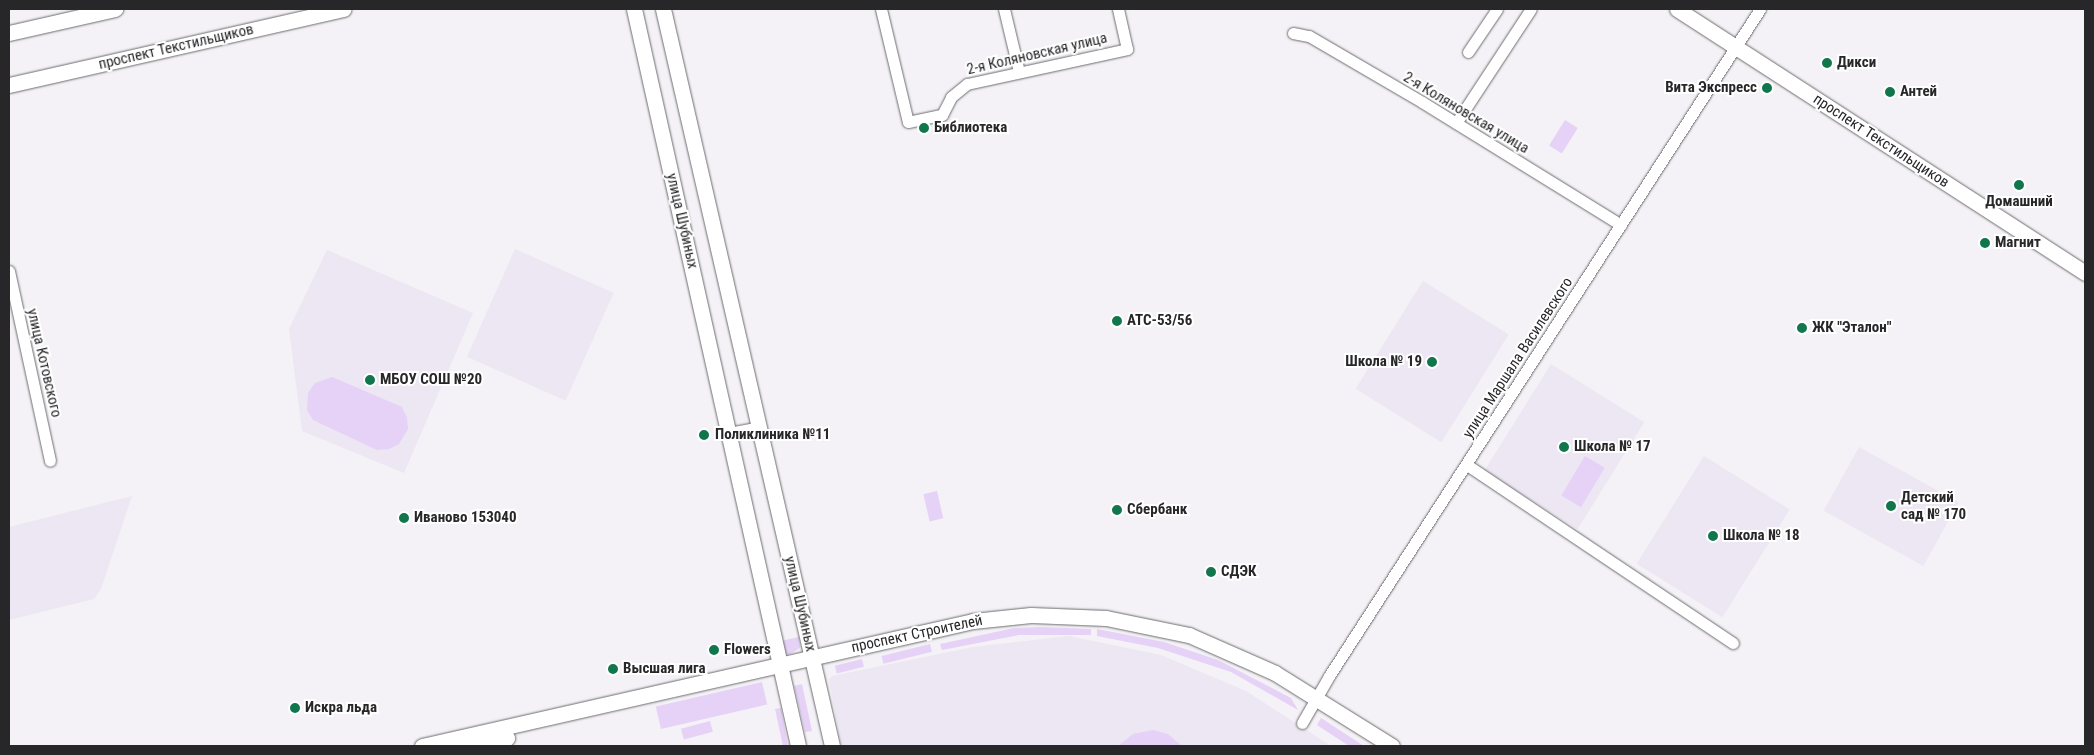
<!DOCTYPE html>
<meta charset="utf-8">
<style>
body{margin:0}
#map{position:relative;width:2094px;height:755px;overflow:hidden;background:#f4f2f6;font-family:"Roboto Condensed",sans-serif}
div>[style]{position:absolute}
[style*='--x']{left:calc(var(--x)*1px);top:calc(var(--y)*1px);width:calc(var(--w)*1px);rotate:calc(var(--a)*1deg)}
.built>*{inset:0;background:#ece7f2;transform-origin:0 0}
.green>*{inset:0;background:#e5d2f6;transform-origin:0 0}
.roads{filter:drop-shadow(0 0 1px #6d6b6e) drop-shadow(0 0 1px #6d6b6e)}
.minor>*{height:11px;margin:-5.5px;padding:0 5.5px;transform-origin:5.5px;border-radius:5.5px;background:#fff}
.major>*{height:15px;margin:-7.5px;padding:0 7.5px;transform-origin:7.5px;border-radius:7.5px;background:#fff}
.dots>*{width:14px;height:14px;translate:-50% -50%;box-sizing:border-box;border:2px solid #fff;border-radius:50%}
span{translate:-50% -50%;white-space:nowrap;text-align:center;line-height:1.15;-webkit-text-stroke:4px #fff;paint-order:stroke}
.street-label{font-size:15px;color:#272628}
.poi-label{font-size:15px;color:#272628;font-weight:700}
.left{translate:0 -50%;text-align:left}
.right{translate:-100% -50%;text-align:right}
.frame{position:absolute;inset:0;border:10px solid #272628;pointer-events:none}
</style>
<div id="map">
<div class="built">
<div style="left:515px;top:249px;width:108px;height:118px;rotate:24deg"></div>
<div style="clip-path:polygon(327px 250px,473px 313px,404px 473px,302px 431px,289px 329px)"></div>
<div style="left:1423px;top:281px;width:101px;height:127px;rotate:32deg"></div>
<div style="left:1551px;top:364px;width:110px;height:126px;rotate:32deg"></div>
<div style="left:1859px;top:447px;width:114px;height:73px;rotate:29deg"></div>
<div style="left:1704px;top:456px;width:101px;height:127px;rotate:32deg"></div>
<div style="clip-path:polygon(132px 496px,101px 589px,94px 599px,9px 620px,9px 527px)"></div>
<div style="clip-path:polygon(1069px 636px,1161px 655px,1246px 691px,1331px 746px,841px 746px,829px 679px,832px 676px,973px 647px)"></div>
</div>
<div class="green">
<div style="left:1565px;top:120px;width:15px;height:30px;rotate:32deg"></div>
<div style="clip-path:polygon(332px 377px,402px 407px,407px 418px,408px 429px,399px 444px,389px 449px,377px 450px,313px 420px,307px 410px,308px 393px,315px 383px)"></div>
<div style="left:1585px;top:456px;width:23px;height:46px;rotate:31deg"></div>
<div style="left:937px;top:491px;width:28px;height:14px;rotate:77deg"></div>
<div style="clip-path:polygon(1041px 627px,1091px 629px,1091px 635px,1019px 635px,942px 650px,940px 644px,1014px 628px)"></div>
<div style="clip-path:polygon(1097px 629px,1164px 642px,1218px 660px,1291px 698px,1298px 710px,1231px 672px,1158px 648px,1097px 636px)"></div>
<div style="clip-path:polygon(799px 637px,800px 648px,790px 654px,785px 654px,776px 642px)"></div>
<div style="left:930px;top:644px;width:8px;height:50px;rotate:76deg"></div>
<div style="left:862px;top:659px;width:8px;height:28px;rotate:76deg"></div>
<div style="left:762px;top:682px;width:23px;height:109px;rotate:77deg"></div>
<div style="clip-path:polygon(802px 684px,812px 731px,805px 732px,794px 686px)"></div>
<div style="clip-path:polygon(781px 708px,788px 746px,783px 746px,775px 709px)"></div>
<div style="clip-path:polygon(1321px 718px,1364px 746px,1349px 746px,1317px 725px)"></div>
<div style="left:710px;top:721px;width:11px;height:30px;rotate:75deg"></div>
<div style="clip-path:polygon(1153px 730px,1168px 734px,1182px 746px,1118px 746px,1133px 734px)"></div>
</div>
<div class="roads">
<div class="minor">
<div style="--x:881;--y:9;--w:116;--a:76.6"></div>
<div style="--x:908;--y:122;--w:35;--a:-12"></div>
<div style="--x:942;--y:115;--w:20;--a:-63"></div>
<div style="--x:951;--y:97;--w:21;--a:-39"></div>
<div style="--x:967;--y:84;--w:164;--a:-12.3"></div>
<div style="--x:1127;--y:49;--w:41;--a:-102.7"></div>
<div style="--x:1004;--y:9;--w:65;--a:76.6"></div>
<div style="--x:1293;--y:33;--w:16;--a:11"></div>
<div style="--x:1309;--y:36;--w:131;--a:30.3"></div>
<div style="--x:1422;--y:102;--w:234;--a:31.7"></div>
<div style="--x:1468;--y:52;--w:52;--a:-56"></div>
<div style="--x:1456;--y:123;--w:136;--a:-56.7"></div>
<div style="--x:9;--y:271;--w:194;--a:77.8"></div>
<div style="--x:729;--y:433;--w:31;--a:-11"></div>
<div style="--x:1467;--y:465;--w:320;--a:33.8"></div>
<div style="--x:1302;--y:723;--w:54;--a:-60.1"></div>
<div style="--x:1329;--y:676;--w:794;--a:-57.13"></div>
</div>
<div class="major">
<div style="--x:634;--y:9;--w:755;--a:77.45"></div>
<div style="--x:663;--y:9;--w:756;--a:77.08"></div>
<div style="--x:1677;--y:9;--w:486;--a:32.9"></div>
<div style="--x:9;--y:33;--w:109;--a:-12.8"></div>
<div style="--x:9;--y:85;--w:343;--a:-12.8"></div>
<div style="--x:422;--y:746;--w:565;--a:-12.78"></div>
<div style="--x:973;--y:621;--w:58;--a:-5.9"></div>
<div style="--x:1031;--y:615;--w:75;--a:2.3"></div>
<div style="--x:1106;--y:618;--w:85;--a:11.6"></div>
<div style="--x:1189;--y:635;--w:94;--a:23.8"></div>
<div style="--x:1275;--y:673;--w:138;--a:32"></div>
<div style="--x:469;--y:746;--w:39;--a:-12"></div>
</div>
</div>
<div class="dots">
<div style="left:1827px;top:63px;background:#12764d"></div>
<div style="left:1767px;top:88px;background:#12764d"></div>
<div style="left:1890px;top:92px;background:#12764d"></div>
<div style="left:924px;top:128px;background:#12764d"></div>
<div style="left:2019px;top:185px;background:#12764d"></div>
<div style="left:1985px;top:243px;background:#12764d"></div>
<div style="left:1117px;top:321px;background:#12764d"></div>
<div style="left:1802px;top:328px;background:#12764d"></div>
<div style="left:1432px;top:362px;background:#12764d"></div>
<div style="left:370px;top:380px;background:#12764d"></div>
<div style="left:704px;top:435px;background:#12764d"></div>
<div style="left:1564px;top:447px;background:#12764d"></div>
<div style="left:1891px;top:506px;background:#12764d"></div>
<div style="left:1117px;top:510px;background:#12764d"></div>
<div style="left:404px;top:518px;background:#12764d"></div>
<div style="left:1713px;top:536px;background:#12764d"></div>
<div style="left:1211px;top:572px;background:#12764d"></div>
<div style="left:714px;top:650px;background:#12764d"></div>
<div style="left:613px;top:669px;background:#12764d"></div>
<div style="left:295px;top:708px;background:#12764d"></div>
</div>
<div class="street-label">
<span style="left:176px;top:47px;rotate:-13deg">проспект Текстильщиков</span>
<span style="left:1037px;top:54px;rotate:-13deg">2-я Коляновская улица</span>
<span style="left:1466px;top:113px;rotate:31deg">2-я Коляновская улица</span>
<span style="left:1881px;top:141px;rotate:33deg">проспект Текстильщиков</span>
<span style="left:682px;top:221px;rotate:77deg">улица Шубиных</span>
<span style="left:1518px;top:358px;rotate:-57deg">улица Маршала Василевского</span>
<span style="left:44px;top:363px;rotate:77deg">улица Котовского</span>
<span style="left:800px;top:604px;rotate:77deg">улица Шубиных</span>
<span style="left:917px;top:634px;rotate:-12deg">проспект Строителей</span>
</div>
<div class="poi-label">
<span class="left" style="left:1837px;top:63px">Дикси</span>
<span class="right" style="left:1757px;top:88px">Вита Экспресс</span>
<span class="left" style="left:1900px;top:92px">Антей</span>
<span class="left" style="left:934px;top:128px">Библиотека</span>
<span style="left:2019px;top:202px">Домашний</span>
<span class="left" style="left:1995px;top:243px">Магнит</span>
<span class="left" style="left:1127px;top:321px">АТС-53/56</span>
<span class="left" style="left:1812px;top:328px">ЖК "Эталон"</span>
<span class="right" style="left:1422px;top:362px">Школа № 19</span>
<span class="left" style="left:380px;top:380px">МБОУ СОШ №20</span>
<span class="left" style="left:715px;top:435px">Поликлиника №11</span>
<span class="left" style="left:1574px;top:447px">Школа № 17</span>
<span class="left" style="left:1901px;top:506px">Детский<br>сад № 170</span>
<span class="left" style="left:1127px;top:510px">Сбербанк</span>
<span class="left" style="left:414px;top:518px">Иваново 153040</span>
<span class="left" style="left:1723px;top:536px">Школа № 18</span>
<span class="left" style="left:1221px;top:572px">СДЭК</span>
<span class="left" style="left:724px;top:650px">Flowers</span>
<span class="left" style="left:623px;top:669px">Высшая лига</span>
<span class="left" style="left:305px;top:708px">Искра льда</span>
</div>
<div class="frame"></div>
</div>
